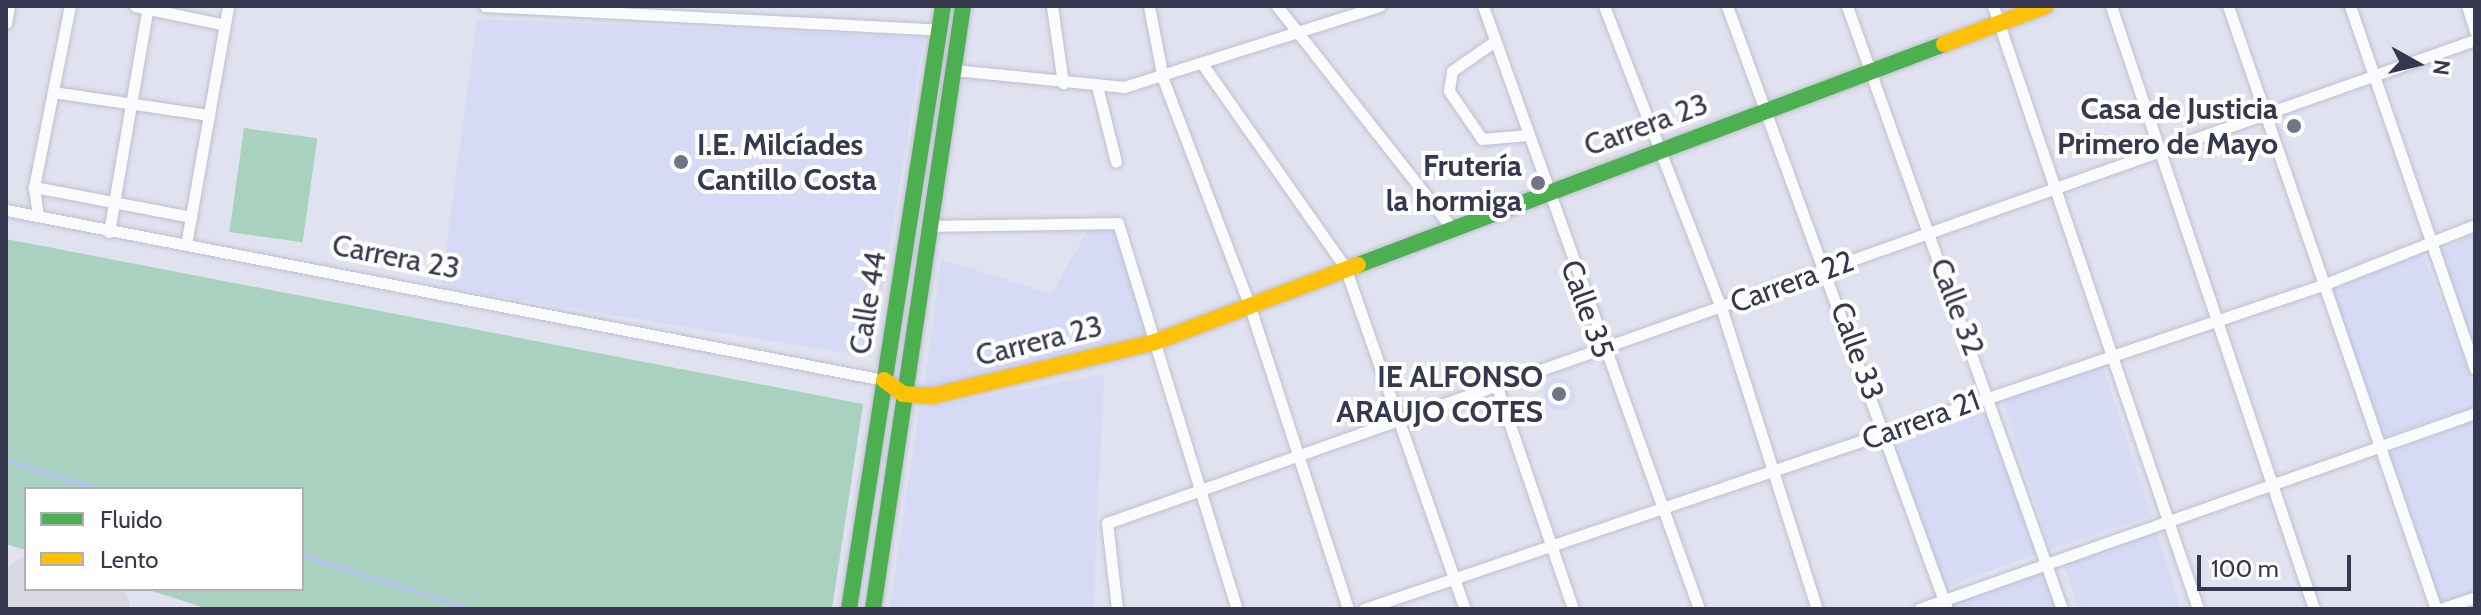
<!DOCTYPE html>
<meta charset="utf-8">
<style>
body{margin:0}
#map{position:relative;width:2481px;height:615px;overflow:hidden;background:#e1e2ef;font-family:Cabin,sans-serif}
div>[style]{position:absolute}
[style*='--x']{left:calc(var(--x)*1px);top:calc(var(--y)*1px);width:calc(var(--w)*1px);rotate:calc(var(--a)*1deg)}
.built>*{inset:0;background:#d6daf5;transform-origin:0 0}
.round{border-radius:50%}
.green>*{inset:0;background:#a8d1c0;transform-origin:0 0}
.stream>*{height:3px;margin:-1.5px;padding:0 1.5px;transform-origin:1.5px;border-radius:1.5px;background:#b6bdfa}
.runway>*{height:68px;margin:-34px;padding:0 34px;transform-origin:34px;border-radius:34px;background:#d7d8e1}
.roads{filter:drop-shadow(0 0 2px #bdbfcf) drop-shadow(0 0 2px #bdbfcf)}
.street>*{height:11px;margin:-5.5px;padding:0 5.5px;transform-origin:5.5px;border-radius:5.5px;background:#fafbfd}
.fast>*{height:16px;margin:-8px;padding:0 8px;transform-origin:8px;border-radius:8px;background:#4caf50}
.slow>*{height:16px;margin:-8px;padding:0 8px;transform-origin:8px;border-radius:8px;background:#ffc107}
.dots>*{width:22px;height:22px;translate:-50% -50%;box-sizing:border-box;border:4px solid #fff;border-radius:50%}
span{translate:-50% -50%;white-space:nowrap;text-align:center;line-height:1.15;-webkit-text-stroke:8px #fff;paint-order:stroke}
.poi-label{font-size:30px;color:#35384e;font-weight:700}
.right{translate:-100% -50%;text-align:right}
.left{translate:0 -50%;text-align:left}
.street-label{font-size:30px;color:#35384e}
.frame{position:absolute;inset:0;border:8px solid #35384e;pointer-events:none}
.legend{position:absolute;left:24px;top:487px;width:280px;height:104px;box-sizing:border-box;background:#fff;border:2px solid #aeafb8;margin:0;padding:10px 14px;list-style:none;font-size:24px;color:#35384e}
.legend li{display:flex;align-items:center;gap:16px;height:40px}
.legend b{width:40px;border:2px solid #aeafb8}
.north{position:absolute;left:2377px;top:24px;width:80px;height:80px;-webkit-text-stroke:6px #fff;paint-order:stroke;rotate:98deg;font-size:22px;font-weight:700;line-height:32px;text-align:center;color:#35384e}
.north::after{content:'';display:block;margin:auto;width:28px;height:36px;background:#35384e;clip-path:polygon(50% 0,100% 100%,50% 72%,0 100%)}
.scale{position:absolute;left:2197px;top:555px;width:154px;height:36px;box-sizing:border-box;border:4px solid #35384e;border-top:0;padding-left:10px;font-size:24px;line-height:28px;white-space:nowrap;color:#35384e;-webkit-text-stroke:6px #fff;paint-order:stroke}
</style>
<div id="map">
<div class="built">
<div style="clip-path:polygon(477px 19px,924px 37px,871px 357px,441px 287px)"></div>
<div style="clip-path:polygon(1091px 225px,1117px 225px,1150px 336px,924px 390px,941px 259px,1051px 294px)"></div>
<div style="clip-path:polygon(2475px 233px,2475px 350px,2440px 252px)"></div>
<div style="clip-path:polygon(2422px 252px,2475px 388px,2475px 407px,2380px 438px,2332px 290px)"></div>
<div style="left:2102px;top:364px;width:160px;height:106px;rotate:72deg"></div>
<div style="clip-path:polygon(1104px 374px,1093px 609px,890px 609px,919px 409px)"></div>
<div class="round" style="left:1543px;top:378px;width:32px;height:32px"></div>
<div style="left:1985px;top:408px;width:155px;height:100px;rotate:70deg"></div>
<div style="clip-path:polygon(2475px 420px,2475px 592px,2445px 601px,2436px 598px,2387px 455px)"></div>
<div style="clip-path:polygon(2155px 528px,2181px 609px,2078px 609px,2064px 565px)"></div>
<div style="clip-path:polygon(2046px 570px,2058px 609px,1946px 609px,1945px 605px)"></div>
</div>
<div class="green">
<div style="left:244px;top:128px;width:74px;height:105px;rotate:8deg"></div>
<div style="clip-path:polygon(6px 239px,863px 404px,832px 609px,208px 609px,146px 589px,302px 589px,302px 489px,26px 489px,26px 550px,6px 544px)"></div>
</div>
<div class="stream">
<div style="--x:6;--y:460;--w:95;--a:17.9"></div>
<div style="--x:302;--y:555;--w:177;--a:17.7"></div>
</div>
<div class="runway">
<div style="--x:35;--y:589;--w:64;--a:18.2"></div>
</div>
<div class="roads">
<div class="street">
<div style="--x:135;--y:6;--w:92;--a:11.9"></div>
<div style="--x:485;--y:6;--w:456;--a:3"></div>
<div style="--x:1052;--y:6;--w:78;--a:81.9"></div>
<div style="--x:1149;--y:6;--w:74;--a:79.1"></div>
<div style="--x:1163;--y:79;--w:241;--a:69.1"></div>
<div style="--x:1249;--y:304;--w:321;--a:72"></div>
<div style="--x:1277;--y:6;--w:281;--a:51.8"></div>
<div style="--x:1483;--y:6;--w:641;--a:70.29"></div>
<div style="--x:1604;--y:6;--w:323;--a:68.8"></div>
<div style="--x:1721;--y:307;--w:317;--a:72.4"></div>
<div style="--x:1727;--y:6;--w:642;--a:69.96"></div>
<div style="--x:1847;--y:6;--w:640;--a:70.38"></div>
<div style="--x:1993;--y:6;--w:637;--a:71.22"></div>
<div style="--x:2111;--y:6;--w:636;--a:71.39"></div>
<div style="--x:2228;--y:6;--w:638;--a:70.97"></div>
<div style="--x:2350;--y:6;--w:384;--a:71"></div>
<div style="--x:2467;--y:6;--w:26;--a:72"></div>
<div style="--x:6;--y:23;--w:17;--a:-80"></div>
<div style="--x:1495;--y:41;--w:52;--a:145.1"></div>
<div style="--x:1452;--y:71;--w:20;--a:99"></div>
<div style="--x:1449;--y:91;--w:58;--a:55.5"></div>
<div style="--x:1482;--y:139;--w:46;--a:-5"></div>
<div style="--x:1203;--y:65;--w:247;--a:54.9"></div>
<div style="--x:1345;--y:267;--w:362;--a:70.7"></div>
<div style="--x:954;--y:70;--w:171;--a:5.7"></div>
<div style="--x:1124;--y:87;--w:268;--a:-17.6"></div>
<div style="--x:1097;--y:86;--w:78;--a:76"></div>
<div style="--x:53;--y:92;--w:158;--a:8.4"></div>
<div style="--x:34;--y:187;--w:160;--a:10.8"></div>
<div style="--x:6;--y:210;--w:894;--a:10.96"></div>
<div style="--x:38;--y:216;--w:29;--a:-98"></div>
<div style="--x:34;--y:187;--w:185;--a:-78.8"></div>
<div style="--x:930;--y:226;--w:188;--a:-0.9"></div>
<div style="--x:1118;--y:223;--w:404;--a:72.9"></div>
<div style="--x:109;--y:232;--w:229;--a:-80.2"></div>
<div style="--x:186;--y:245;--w:243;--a:-80"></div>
<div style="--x:1497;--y:387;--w:235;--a:71.1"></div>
<div style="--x:1117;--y:609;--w:87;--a:-96.6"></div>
<div style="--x:1107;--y:523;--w:1451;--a:-19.45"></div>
<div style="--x:1364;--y:609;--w:1014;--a:-18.68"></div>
<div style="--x:2325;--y:284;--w:161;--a:-21.5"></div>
<div style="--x:1919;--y:609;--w:590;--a:-19.42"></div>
<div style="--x:2441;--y:609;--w:36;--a:-19"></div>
</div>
<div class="fast">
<div style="--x:1358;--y:265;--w:626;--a:-20.66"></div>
<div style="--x:849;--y:609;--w:610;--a:-81.14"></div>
<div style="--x:873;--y:609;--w:610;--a:-81.51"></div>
</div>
<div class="slow">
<div style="--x:1944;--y:44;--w:108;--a:-20.6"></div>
<div style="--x:884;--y:380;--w:24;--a:36"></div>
<div style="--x:903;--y:394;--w:29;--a:4"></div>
<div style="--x:932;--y:396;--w:229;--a:-13.6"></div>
<div style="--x:1155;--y:342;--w:217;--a:-20.8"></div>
</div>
</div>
<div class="dots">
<div style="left:2294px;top:126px;background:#717486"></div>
<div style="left:681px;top:162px;background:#717486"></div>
<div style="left:1538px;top:183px;background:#717486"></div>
<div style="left:1559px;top:394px;background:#717486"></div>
</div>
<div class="poi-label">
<span class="right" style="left:2278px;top:126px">Casa de Justicia<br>Primero de Mayo</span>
<span class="left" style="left:697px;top:162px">I.E. Milcíades<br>Cantillo Costa</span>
<span class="right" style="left:1522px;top:183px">Frutería<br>la hormiga</span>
<span class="right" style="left:1543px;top:394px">IE ALFONSO<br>ARAUJO COTES</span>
</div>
<div class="street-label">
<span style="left:1646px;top:125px;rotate:-20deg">Carrera 23</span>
<span style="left:396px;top:257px;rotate:11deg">Carrera 23</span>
<span style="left:1792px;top:282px;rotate:-20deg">Carrera 22</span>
<span style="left:868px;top:303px;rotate:-81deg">Calle 44</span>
<span style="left:1957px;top:307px;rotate:69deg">Calle 32</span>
<span style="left:1587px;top:309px;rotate:70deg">Calle 35</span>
<span style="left:1039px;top:341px;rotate:-14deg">Carrera 23</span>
<span style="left:1857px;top:351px;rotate:70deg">Calle 33</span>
<span style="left:1921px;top:420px;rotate:-20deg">Carrera 21</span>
</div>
<div class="frame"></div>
<ul class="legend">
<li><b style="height:10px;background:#4caf50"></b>Fluido</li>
<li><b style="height:10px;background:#ffc107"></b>Lento</li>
</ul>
<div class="north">N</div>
<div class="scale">100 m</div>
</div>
